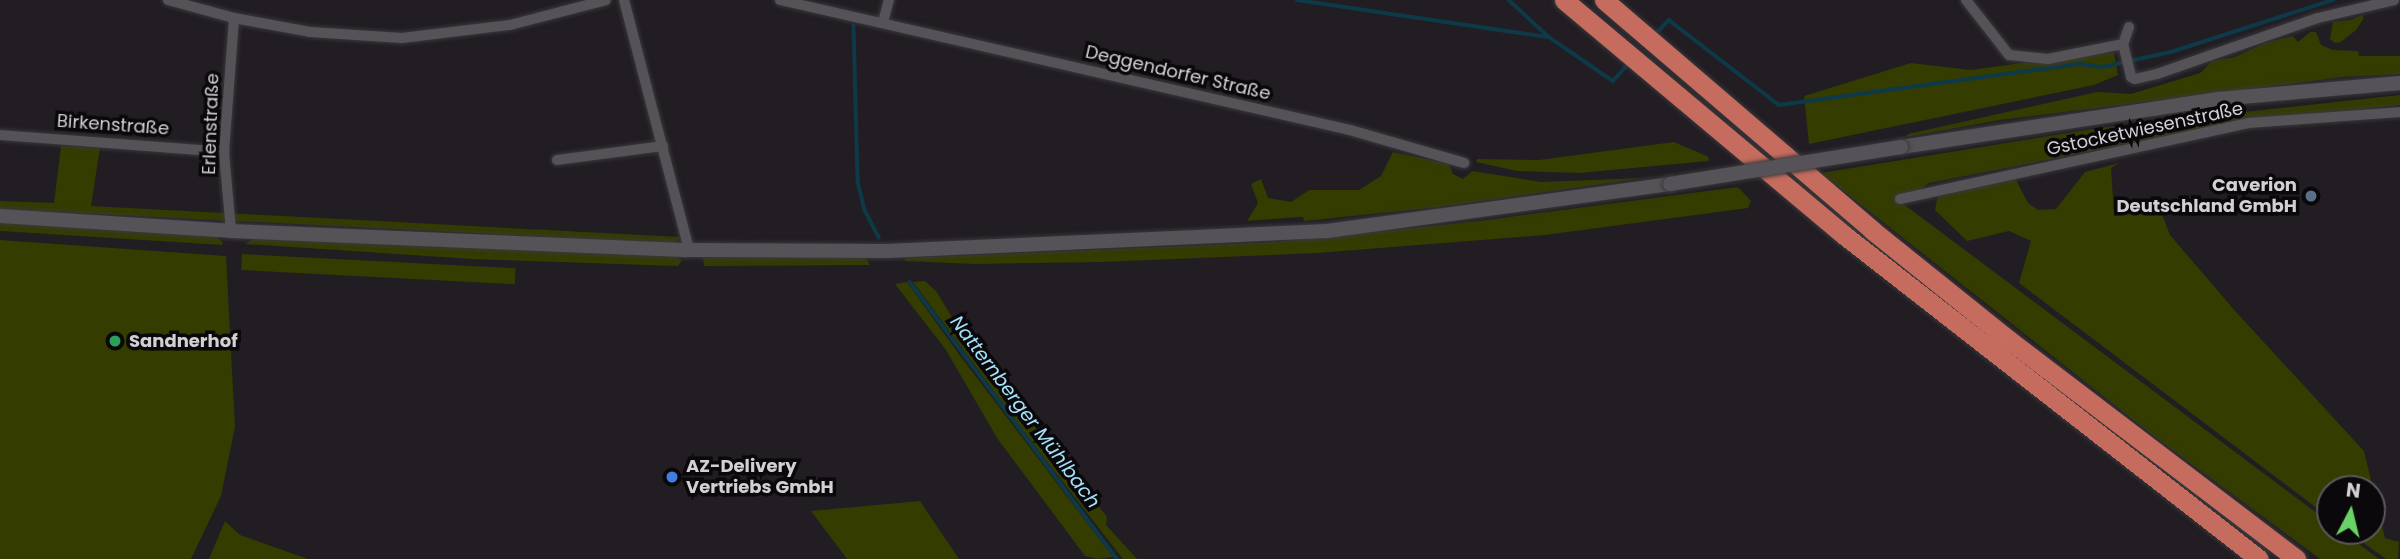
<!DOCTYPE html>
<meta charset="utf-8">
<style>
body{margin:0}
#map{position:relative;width:2400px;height:559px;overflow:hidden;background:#211d22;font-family:Poppins,sans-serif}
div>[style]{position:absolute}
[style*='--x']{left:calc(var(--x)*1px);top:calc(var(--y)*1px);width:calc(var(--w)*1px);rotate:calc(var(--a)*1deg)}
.green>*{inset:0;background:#343c00;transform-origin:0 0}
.stream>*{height:3.5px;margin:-1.75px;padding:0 1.75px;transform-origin:1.75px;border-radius:1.75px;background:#0e3949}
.roads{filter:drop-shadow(0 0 2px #3a383c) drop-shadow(0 0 2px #3a383c)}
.minor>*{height:10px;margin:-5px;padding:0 5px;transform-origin:5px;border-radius:5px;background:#565358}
.secondary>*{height:14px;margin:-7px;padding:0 7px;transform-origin:7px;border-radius:7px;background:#565358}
.motorway>*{height:19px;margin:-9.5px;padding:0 9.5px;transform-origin:9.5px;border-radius:9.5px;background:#c66c5e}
.bridges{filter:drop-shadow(0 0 2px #3a383c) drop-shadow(0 0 2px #3a383c)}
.secondary-bridge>*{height:14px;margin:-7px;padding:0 7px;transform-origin:7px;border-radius:7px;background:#565358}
.dots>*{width:19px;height:19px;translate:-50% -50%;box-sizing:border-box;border:4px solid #0a080a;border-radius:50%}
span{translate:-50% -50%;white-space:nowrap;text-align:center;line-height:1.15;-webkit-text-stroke:7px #0a080a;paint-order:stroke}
.street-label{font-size:18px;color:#d2d0d4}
.poi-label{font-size:18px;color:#d2d0d4;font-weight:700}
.right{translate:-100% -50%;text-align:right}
.left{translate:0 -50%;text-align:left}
.water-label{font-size:19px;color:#a4e1fb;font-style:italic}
.north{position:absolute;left:2316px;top:475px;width:70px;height:70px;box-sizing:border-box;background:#0a080a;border:2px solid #5a585b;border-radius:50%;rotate:7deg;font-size:19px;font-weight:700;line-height:28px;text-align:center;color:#d2d0d4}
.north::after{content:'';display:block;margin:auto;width:24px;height:32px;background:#67d465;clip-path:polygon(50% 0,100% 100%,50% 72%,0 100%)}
</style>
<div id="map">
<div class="green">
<div style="clip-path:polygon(2362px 15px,2364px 18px,2356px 30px,2341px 42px,2335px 43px,2330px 39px,2333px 22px,2350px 20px)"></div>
<div style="clip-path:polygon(2310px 32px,2316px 32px,2321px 45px,2333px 50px,2358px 51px,2359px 56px,2400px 56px,2400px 74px,2343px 77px,2000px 120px,1906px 137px,1908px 134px,2097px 92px,2131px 94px,2200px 73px,2212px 61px,2235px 57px,2265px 43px,2293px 36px,2298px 42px)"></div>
<div style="clip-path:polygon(2093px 53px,2114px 53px,2118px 75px,2094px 85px,1809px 144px,1804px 96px,1911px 63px,1971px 70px)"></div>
<div style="clip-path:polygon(2400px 95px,2400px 105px,2236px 123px,1929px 183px,1902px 203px,2330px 523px,2330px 531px,2341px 531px,2379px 559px,2320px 559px,2155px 437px,1821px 173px,2099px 128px)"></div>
<div style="clip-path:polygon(1674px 142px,1709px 157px,1708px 161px,1580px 173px,1517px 171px,1476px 162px,1477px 159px,1539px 160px)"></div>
<div style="clip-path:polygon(61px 146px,100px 148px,91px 206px,681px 237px,674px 243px,0 209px,0 201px,54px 203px)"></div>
<div style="clip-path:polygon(1393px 152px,1449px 164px,1453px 174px,1463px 179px,1472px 171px,1541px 182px,1643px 178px,1439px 207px,1304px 221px,1303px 217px,1247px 221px,1258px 203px,1251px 184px,1261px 179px,1268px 198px,1291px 202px,1309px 190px,1359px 190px,1381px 176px)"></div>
<div style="clip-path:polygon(2119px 163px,2111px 168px,2114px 214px,2162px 214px,2170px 235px,2236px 312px,2364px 451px,2385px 538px,2399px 542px,2398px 559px,2386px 559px,2347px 531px,2372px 531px,2372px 489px,2330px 489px,2330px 518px,2019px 283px,2031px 241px,2009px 231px,1967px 241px,1935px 210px,1938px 194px,2015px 178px,2028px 203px,2038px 210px,2056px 209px,2085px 172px)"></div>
<div style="clip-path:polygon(1738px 187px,1751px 201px,1748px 208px,1545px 235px,1317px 253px,1102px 262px,974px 264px,905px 261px,905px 258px,1276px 242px,1479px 221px)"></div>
<div style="clip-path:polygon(0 222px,214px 235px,223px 242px,222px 245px,0 231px)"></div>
<div style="clip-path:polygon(255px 238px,673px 256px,682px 260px,678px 266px,472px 259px,245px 244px)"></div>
<div style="clip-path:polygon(0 240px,226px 256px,235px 427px,221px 496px,191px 559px,0 559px)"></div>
<div style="left:242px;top:254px;width:274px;height:16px;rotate:3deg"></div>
<div style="clip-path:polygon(703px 258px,866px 258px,870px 265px,704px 266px)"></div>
<div style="clip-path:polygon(925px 281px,936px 291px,958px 327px,971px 335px,991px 372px,1107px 517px,1106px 525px,1137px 559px,1123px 559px,1033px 444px,913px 282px)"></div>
<div style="clip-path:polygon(907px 282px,961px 357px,1113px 557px,1098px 559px,1085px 556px,997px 438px,946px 350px,895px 284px)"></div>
<div style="clip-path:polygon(920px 501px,959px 559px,847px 559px,811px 511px)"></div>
<div style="clip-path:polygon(225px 521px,240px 535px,308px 559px,209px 559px)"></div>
</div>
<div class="stream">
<div style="--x:1297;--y:0;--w:255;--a:8.4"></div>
<div style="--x:1549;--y:37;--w:78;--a:34.5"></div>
<div style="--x:1613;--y:81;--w:25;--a:-48"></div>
<div style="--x:1509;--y:0;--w:54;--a:42.8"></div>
<div style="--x:854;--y:26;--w:156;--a:88.5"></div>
<div style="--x:858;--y:182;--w:29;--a:76"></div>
<div style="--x:865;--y:210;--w:31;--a:63"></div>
<div style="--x:1654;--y:36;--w:22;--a:-47"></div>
<div style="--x:1669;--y:20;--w:139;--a:37.7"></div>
<div style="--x:1779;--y:105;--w:304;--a:-7.8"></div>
<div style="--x:2080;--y:64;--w:22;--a:8"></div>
<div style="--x:2102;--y:67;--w:71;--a:-12.3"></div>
<div style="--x:2171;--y:52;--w:170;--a:-17.8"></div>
<div style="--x:910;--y:282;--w:346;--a:53.2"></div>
</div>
<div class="roads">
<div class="minor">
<div style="--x:168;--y:0;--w:68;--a:15.3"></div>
<div style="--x:234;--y:18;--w:77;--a:10.4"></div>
<div style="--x:310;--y:32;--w:92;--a:3.7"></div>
<div style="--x:402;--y:38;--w:109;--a:-6.9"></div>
<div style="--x:510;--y:25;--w:99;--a:-14.6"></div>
<div style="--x:624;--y:0;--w:258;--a:75.4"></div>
<div style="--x:780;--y:0;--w:585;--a:12.85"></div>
<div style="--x:1350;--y:130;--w:119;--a:16.1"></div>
<div style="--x:1966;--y:0;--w:70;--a:52"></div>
<div style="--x:2009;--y:55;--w:39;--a:6"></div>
<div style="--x:2048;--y:59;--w:76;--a:-11.3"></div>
<div style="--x:883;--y:22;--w:23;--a:-75"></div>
<div style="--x:2129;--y:27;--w:18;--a:109"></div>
<div style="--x:2123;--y:44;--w:34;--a:76"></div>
<div style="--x:2131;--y:77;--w:4;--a:27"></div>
<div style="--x:2135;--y:79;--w:23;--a:-13"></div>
<div style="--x:2157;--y:74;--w:170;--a:-19.2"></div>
<div style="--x:2318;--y:18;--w:78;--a:-13.3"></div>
<div style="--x:0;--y:135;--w:225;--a:4.3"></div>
<div style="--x:557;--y:160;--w:107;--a:-7.5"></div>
<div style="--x:1900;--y:199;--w:356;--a:-12.3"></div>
<div style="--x:2248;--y:123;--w:152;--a:-4.1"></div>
<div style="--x:231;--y:231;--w:79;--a:-95.1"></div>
<div style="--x:224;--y:152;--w:134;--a:-85.7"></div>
</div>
<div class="secondary">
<div style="--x:1901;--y:147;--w:321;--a:-8.6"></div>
<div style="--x:2218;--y:99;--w:183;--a:-5"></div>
<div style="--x:0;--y:216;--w:231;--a:3.7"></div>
<div style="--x:231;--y:231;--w:458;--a:2.4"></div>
<div style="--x:689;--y:250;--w:198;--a:0.3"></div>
<div style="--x:887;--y:251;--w:440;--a:-2.6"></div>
<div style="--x:1327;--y:231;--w:346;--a:-7.8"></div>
</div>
<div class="motorway">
<div style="--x:1564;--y:0;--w:366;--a:40"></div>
<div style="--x:1844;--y:235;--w:526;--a:37.98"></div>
<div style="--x:1604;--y:0;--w:353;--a:40.6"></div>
<div style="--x:1872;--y:230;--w:176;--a:38.8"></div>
<div style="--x:2009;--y:340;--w:361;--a:37.3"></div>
</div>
</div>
<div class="bridges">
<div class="secondary-bridge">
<div style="--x:1670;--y:184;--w:234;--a:-9.1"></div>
</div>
</div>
<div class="dots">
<div style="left:2311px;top:196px;background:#5c6f8a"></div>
<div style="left:115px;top:341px;background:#2e9e5b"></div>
<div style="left:672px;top:477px;background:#3f7fe0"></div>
</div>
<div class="street-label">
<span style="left:1178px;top:73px;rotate:13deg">Deggendorfer Straße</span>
<span style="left:211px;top:124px;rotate:-88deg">Erlenstraße</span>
<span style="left:113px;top:125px;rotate:4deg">Birkenstraße</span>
<span style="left:2145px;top:129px;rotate:-12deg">Gstocketwiesenstraße</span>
</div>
<div class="poi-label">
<span class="right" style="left:2297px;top:196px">Caverion<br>Deutschland GmbH</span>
<span class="left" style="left:129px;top:341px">Sandnerhof</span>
<span class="left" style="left:686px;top:477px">AZ-Delivery<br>Vertriebs GmbH</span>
</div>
<div class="water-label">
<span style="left:1025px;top:412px;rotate:53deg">Natternberger Mühlbach</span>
</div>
<div class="north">N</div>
</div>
